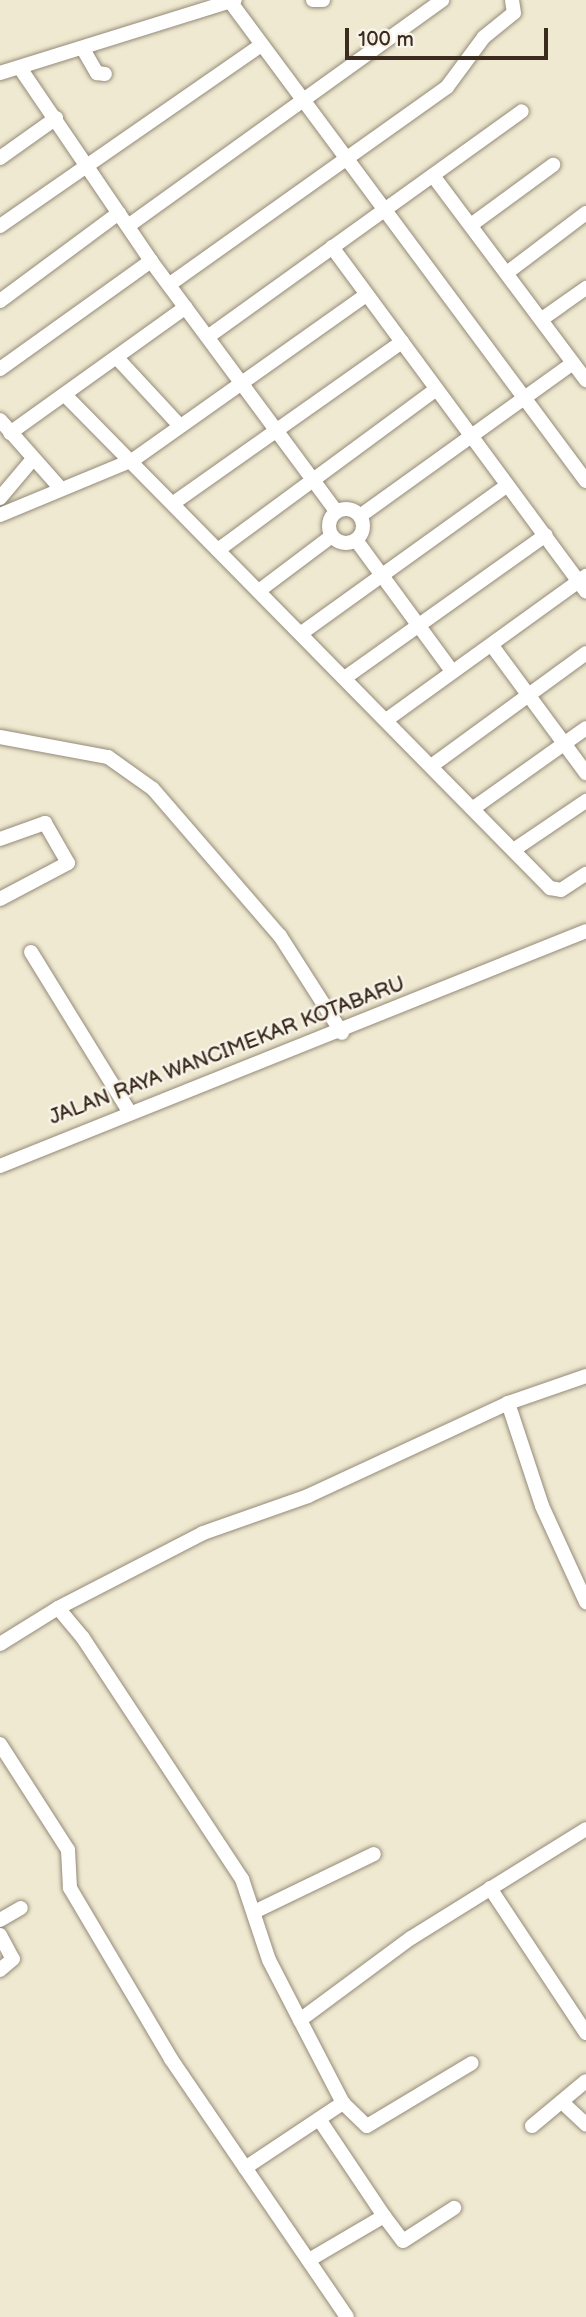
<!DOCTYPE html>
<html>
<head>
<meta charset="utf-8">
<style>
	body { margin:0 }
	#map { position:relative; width:586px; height:2317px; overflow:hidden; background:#efe9d1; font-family:"Balsamiq Sans",sans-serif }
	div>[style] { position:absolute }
	.roads { filter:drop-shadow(0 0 2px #958a78) drop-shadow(0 0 2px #958a78) }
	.minor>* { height:14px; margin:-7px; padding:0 7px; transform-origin:7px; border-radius:7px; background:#fff }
	.minor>.ring { margin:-7px; padding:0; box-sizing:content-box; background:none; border:14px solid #fff; border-radius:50% }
	span { translate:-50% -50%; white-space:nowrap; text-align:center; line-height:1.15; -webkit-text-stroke:5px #f7f3e8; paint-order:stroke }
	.street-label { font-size:21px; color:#3b2a1e }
	.scale { position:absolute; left:345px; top:28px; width:203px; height:32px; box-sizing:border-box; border:4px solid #3b2a1e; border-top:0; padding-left:9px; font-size:21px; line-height:24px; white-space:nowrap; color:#3b2a1e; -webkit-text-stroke:5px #f7f3e8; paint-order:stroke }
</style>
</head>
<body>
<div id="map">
	<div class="roads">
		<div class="minor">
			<div style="left:229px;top:0;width:599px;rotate:53.42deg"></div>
			<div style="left:313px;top:0;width:10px"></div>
			<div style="left:83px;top:49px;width:28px;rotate:60deg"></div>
			<div style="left:97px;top:73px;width:8px;rotate:7deg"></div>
			<div style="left:20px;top:68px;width:233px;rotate:55.8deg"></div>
			<div style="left:151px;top:261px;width:312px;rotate:53.5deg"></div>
			<div style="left:0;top:73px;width:246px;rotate:-17.3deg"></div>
			<div style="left:0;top:158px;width:69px;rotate:-35.5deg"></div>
			<div style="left:434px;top:177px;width:254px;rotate:53.2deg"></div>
			<div style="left:471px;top:225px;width:102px;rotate:-36.2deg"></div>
			<div style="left:0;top:226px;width:316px;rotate:-34.7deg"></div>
			<div style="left:128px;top:226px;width:387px;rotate:-35.7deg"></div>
			<div style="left:332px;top:247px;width:428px;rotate:53.6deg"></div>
			<div style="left:508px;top:272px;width:98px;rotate:-37.1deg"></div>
			<div style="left:170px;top:284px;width:340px;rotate:-35.4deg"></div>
			<div style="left:447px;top:87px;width:62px;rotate:-53.5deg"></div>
			<div style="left:484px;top:37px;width:38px;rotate:-39deg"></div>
			<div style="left:514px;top:13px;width:13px;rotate:-99deg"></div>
			<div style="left:0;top:301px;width:148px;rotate:-36.5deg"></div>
			<div style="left:542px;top:319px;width:54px;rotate:-35.2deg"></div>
			<div style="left:209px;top:336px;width:385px;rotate:-35.7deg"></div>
			<div style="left:118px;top:359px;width:91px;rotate:47.2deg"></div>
			<div style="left:0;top:369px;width:186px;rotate:-35.6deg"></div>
			<div style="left:67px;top:397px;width:689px;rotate:45.47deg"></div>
			<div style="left:550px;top:888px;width:11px;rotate:10deg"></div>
			<div style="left:561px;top:890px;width:30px;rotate:-33deg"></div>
			<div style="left:0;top:420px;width:92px;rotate:48.5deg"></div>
			<div style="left:10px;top:433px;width:216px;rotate:-35.6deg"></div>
			<div style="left:0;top:498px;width:51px;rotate:-49.8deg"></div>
			<div style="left:175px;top:502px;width:278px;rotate:-35.2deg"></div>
			<div class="ring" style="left:329px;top:509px;width:20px;height:20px"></div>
			<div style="left:0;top:515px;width:144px;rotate:-22.5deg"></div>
			<div style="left:133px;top:460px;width:286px;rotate:-35.3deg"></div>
			<div style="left:360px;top:516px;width:262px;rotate:-35.7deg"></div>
			<div style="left:356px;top:540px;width:162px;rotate:53.8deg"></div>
			<div style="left:218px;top:550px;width:270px;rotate:-36.4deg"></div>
			<div style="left:260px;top:590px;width:90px;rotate:-36.9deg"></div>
			<div style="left:303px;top:632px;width:250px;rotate:-35.7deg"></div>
			<div style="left:493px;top:647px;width:157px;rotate:53.6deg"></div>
			<div style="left:346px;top:677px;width:245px;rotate:-35.4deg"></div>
			<div style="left:389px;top:718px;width:243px;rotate:-35.8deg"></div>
			<div style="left:0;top:737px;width:110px;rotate:10.5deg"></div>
			<div style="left:108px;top:757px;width:55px;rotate:35.4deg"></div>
			<div style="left:153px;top:789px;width:194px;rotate:49.2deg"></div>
			<div style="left:280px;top:936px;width:115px;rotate:57.4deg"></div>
			<div style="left:434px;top:764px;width:188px;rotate:-36.1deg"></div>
			<div style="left:475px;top:807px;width:136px;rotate:-35.4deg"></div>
			<div style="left:0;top:839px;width:48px;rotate:-19.6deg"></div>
			<div style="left:45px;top:823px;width:46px;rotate:60.1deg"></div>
			<div style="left:68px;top:863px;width:77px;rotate:152.1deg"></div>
			<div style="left:515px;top:849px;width:86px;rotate:-34.1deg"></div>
			<div style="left:31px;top:952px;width:187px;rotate:58.4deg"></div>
			<div style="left:0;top:1166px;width:631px;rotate:-21.85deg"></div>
			<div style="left:508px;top:1403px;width:108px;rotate:71.7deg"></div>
			<div style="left:542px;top:1506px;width:106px;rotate:65.4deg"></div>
			<div style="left:58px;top:1608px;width:163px;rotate:-27.3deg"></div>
			<div style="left:203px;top:1533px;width:111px;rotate:-19.4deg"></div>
			<div style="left:308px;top:1496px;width:221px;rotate:-24.9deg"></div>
			<div style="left:508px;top:1403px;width:83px;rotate:-19.1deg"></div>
			<div style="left:0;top:1644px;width:68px;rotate:-31.8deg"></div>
			<div style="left:58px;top:1608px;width:39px;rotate:50deg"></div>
			<div style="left:83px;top:1638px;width:289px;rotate:56.6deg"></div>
			<div style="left:242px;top:1879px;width:85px;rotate:71.6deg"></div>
			<div style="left:269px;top:1960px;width:68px;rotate:62.7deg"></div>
			<div style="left:300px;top:2020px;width:138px;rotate:-36.5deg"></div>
			<div style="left:411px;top:1938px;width:206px;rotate:-31.9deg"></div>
			<div style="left:0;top:1744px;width:126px;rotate:57.3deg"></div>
			<div style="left:68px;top:1850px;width:38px;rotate:87deg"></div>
			<div style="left:70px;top:1888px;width:199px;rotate:59.4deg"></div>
			<div style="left:171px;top:2059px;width:312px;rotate:55.7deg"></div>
			<div style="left:490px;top:1888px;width:174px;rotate:56.5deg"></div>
			<div style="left:254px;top:1912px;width:133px;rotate:-25.8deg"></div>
			<div style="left:0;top:1920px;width:24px;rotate:-30deg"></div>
			<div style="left:0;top:1935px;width:27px;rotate:62deg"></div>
			<div style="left:13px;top:1959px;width:17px;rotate:140deg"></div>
			<div style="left:562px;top:2102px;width:33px;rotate:43deg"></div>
			<div style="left:343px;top:2103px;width:33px;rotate:44deg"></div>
			<div style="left:367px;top:2126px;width:122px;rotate:-31deg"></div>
			<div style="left:319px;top:2119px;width:117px;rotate:56.2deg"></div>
			<div style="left:532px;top:2126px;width:70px;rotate:-39.8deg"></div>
			<div style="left:245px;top:2168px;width:118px;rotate:-33.6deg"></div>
			<div style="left:343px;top:2103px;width:93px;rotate:-117.4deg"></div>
			<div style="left:309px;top:2260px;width:87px;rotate:-30.4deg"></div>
			<div style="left:384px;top:2216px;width:31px;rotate:53deg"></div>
			<div style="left:403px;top:2241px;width:61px;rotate:-32.9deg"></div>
		</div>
	</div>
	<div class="street-label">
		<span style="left:227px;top:1051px;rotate:-21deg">JALAN RAYA WANCIMEKAR KOTABARU</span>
	</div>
	<div class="scale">100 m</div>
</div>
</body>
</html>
